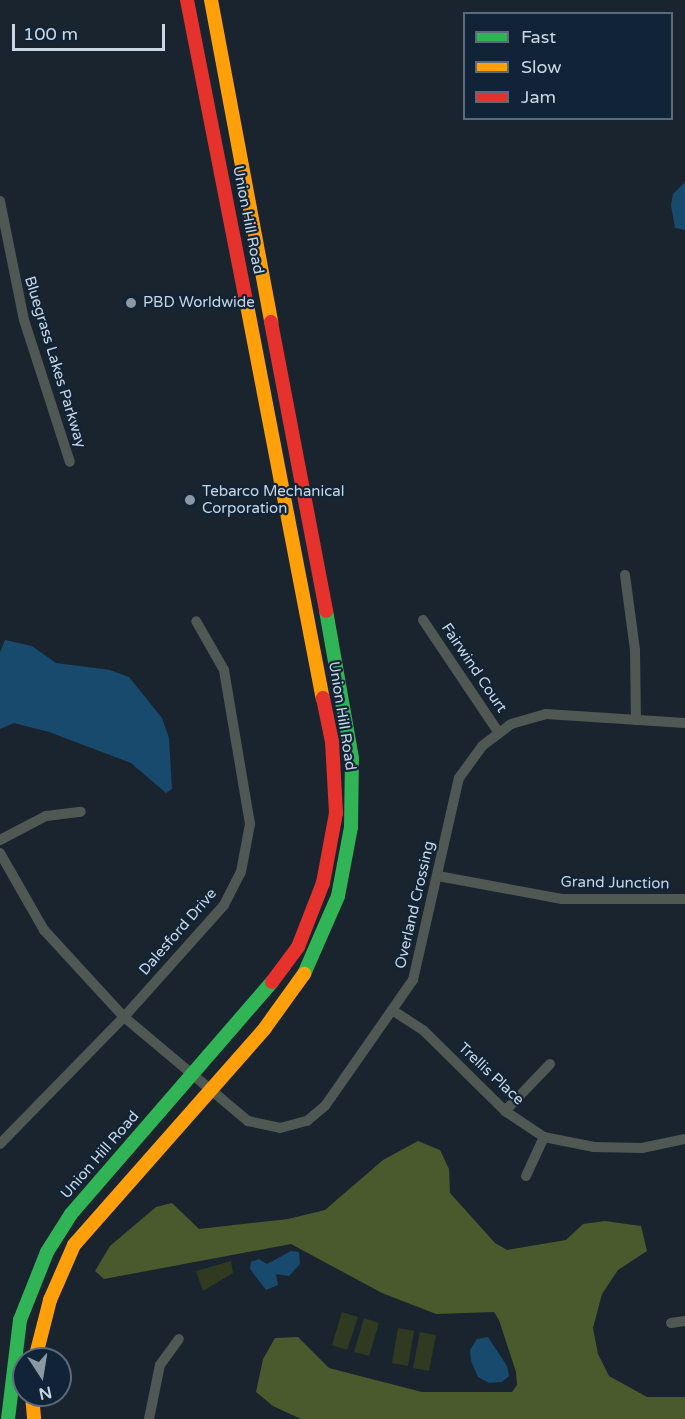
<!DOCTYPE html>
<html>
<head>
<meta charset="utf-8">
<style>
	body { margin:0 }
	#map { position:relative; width:685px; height:1419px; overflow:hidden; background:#19242f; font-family:"Varela Round",sans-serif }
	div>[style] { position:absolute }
	.green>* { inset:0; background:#2f3a21 }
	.forest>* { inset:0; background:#495a2c }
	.water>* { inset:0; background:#184a6d }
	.street>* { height:10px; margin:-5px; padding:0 5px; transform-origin:5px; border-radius:5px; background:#505854 }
	.fast>* { height:14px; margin:-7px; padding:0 7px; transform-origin:7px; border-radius:7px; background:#30b455 }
	.slow>* { height:14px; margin:-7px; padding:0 7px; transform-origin:7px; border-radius:7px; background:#ff9f0a }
	.jam>* { height:14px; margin:-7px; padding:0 7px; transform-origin:7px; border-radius:7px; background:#e5322d }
	.dots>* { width:16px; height:16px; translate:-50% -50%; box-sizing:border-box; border:3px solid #112437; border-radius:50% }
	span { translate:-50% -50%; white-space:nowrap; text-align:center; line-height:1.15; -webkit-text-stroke:4.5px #112437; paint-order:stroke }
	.street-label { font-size:15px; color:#cad6e3 }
	.poi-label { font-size:15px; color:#cad6e3 }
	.left { translate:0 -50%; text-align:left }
	.legend { position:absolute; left:463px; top:12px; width:210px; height:108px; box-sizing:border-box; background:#112437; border:2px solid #5b6b7c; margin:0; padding:8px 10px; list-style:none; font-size:18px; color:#cad6e3 }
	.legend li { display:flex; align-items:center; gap:12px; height:30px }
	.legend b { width:30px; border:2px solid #5b6b7c }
	.north { position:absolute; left:12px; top:1347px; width:60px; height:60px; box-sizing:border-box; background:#112437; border:2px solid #5b6b7c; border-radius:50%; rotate:168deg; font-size:16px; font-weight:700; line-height:24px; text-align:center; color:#cad6e3 }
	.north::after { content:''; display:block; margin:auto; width:21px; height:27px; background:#8c98a4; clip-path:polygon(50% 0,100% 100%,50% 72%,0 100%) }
	.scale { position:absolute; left:12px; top:24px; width:153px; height:27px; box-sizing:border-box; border:3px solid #cad6e3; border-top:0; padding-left:8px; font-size:18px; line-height:21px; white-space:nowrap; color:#cad6e3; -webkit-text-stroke:4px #112437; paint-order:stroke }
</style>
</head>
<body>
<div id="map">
	<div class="green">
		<div style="clip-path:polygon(231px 1261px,233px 1273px,203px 1291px,196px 1271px)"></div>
		<div style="clip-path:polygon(342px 1312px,358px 1317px,347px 1350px,332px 1345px)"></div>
		<div style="clip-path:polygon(364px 1318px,379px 1323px,369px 1356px,354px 1352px)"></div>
		<div style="clip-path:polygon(398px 1328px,414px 1331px,408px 1366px,392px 1363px)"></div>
		<div style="clip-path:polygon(420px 1332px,436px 1335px,429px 1371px,413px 1368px)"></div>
	</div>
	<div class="forest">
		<div style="clip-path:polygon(418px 1141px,440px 1150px,449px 1169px,450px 1193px,495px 1243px,507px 1250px,566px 1240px,583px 1224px,605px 1221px,641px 1226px,647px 1251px,618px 1270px,602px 1294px,593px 1328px,598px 1354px,609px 1376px,647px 1397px,685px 1397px,685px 1419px,301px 1419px,273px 1406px,256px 1392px,263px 1359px,275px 1338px,298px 1337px,329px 1368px,422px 1392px,512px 1392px,517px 1385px,516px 1372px,499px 1320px,494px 1312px,436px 1314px,382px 1293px,291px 1244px,104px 1279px,95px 1271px,110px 1246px,156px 1207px,172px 1203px,199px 1229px,288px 1219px,325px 1210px,383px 1160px)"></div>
	</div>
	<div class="water">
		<div style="clip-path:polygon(685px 182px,685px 230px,675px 228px,671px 205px,673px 194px)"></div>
		<div style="clip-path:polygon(5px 640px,32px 646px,56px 663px,110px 670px,129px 677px,162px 718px,169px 738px,172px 789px,166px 793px,131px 763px,49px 732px,14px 723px,0 729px,0 652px)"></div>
		<div style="clip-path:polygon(291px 1251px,299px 1252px,300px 1264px,289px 1276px,276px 1274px,278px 1285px,266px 1290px,250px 1269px,251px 1262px,259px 1259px,267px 1264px)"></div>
		<div style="clip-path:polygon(488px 1337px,507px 1366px,509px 1376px,502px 1382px,489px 1383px,478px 1377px,471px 1361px,470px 1350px,477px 1339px)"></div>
	</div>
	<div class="street">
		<div style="left:0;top:201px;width:121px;rotate:78.6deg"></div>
		<div style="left:24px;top:320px;width:149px;rotate:72.1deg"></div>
		<div style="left:625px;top:575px;width:76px;rotate:82.4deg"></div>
		<div style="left:635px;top:650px;width:70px;rotate:89.2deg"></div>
		<div style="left:423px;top:620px;width:136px;rotate:56.1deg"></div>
		<div style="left:0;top:840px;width:52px;rotate:-27.6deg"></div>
		<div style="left:46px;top:816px;width:35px;rotate:-7deg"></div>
		<div style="left:0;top:853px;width:89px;rotate:60.3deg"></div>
		<div style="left:44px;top:930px;width:118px;rotate:47.4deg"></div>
		<div style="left:124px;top:1017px;width:162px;rotate:40deg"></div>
		<div style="left:248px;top:1121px;width:33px;rotate:12deg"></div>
		<div style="left:280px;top:1128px;width:28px;rotate:-15deg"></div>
		<div style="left:307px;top:1121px;width:23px;rotate:-40deg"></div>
		<div style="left:325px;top:1106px;width:154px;rotate:-55.1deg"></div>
		<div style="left:413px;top:980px;width:207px;rotate:-77.2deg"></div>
		<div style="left:459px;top:778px;width:39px;rotate:-54deg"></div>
		<div style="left:482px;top:746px;width:36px;rotate:-37deg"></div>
		<div style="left:511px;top:724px;width:36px;rotate:-16deg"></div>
		<div style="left:546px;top:714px;width:139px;rotate:3.7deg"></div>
		<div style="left:438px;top:876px;width:126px;rotate:10.5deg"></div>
		<div style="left:562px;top:899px;width:123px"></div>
		<div style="left:392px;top:1010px;width:37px;rotate:33deg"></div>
		<div style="left:423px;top:1030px;width:115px;rotate:44.6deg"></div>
		<div style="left:505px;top:1111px;width:47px;rotate:33.7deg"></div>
		<div style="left:544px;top:1137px;width:51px;rotate:11.3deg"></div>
		<div style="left:594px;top:1147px;width:48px;rotate:1.2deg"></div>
		<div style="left:642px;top:1148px;width:44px;rotate:-11.8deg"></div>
		<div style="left:505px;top:1111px;width:65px;rotate:-46.2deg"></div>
		<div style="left:0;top:1144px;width:177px;rotate:-45.7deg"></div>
		<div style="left:124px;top:1017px;width:150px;rotate:-48.2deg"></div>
		<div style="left:224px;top:905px;width:37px;rotate:-63deg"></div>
		<div style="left:241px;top:872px;width:49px;rotate:-79.4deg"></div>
		<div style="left:250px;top:824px;width:156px;rotate:-99.6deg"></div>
		<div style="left:224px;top:670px;width:56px;rotate:-119.7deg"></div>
		<div style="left:526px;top:1176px;width:43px;rotate:-65.2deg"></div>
		<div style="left:671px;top:1323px;width:14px;rotate:-8deg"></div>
		<div style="left:149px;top:1419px;width:55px;rotate:-78.5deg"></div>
		<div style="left:160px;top:1365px;width:32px;rotate:-54deg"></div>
	</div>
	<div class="fast">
		<div style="left:304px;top:974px;width:85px;rotate:-66.4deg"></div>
		<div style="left:338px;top:896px;width:70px;rotate:-79.3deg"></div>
		<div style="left:351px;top:827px;width:69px;rotate:-89.2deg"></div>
		<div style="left:352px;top:758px;width:149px;rotate:-100deg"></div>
		<div style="left:8px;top:1419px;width:100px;rotate:-83.1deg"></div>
		<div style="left:20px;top:1320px;width:73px;rotate:-68.3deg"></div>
		<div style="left:47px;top:1252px;width:45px;rotate:-57.7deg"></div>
		<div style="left:71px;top:1214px;width:307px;rotate:-49.1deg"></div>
	</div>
	<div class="slow">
		<div style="left:211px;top:0;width:328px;rotate:79.4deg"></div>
		<div style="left:246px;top:300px;width:405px;rotate:79.1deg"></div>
		<div style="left:35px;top:1359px;width:61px;rotate:-75.7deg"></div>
		<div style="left:50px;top:1300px;width:60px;rotate:-66.4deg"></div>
		<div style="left:74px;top:1245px;width:289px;rotate:-48.6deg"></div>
		<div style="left:265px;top:1028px;width:67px;rotate:-54.2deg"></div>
		<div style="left:32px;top:1395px;width:24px;rotate:85deg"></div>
	</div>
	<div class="jam">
		<div style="left:187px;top:0;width:306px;rotate:78.9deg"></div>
		<div style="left:271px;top:322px;width:294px;rotate:79.2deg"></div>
		<div style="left:272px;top:982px;width:44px;rotate:-53.4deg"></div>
		<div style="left:298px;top:947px;width:69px;rotate:-68.7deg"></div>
		<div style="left:323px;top:883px;width:71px;rotate:-79.5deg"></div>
		<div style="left:336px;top:813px;width:71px;rotate:-93.2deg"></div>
		<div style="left:332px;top:742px;width:45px;rotate:-101.6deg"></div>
	</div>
	<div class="dots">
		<div style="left:131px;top:303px;background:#8c98a4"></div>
		<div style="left:190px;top:500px;background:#8c98a4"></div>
	</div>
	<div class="street-label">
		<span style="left:248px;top:220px;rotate:79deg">Union Hill Road</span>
		<span style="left:55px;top:362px;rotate:73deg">Bluegrass Lakes Parkway</span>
		<span style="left:474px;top:668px;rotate:56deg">Fairwind Court</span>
		<span style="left:342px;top:716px;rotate:81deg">Union Hill Road</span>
		<span style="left:615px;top:883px;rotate:1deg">Grand Junction</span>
		<span style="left:415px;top:905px;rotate:-77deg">Overland Crossing</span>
		<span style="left:178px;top:932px;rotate:-49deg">Dalesford Drive</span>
		<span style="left:491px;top:1074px;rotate:43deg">Trellis Place</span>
		<span style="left:100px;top:1155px;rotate:-49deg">Union Hill Road</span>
	</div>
	<div class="poi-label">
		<span class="left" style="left:143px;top:303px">PBD Worldwide</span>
		<span class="left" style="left:202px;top:500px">Tebarco Mechanical<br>Corporation</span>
	</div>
	<ul class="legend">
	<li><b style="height:8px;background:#30b455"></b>Fast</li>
	<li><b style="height:8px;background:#ff9f0a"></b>Slow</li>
	<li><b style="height:8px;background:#e5322d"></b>Jam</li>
	</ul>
	<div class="north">N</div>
	<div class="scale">100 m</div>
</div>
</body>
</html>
